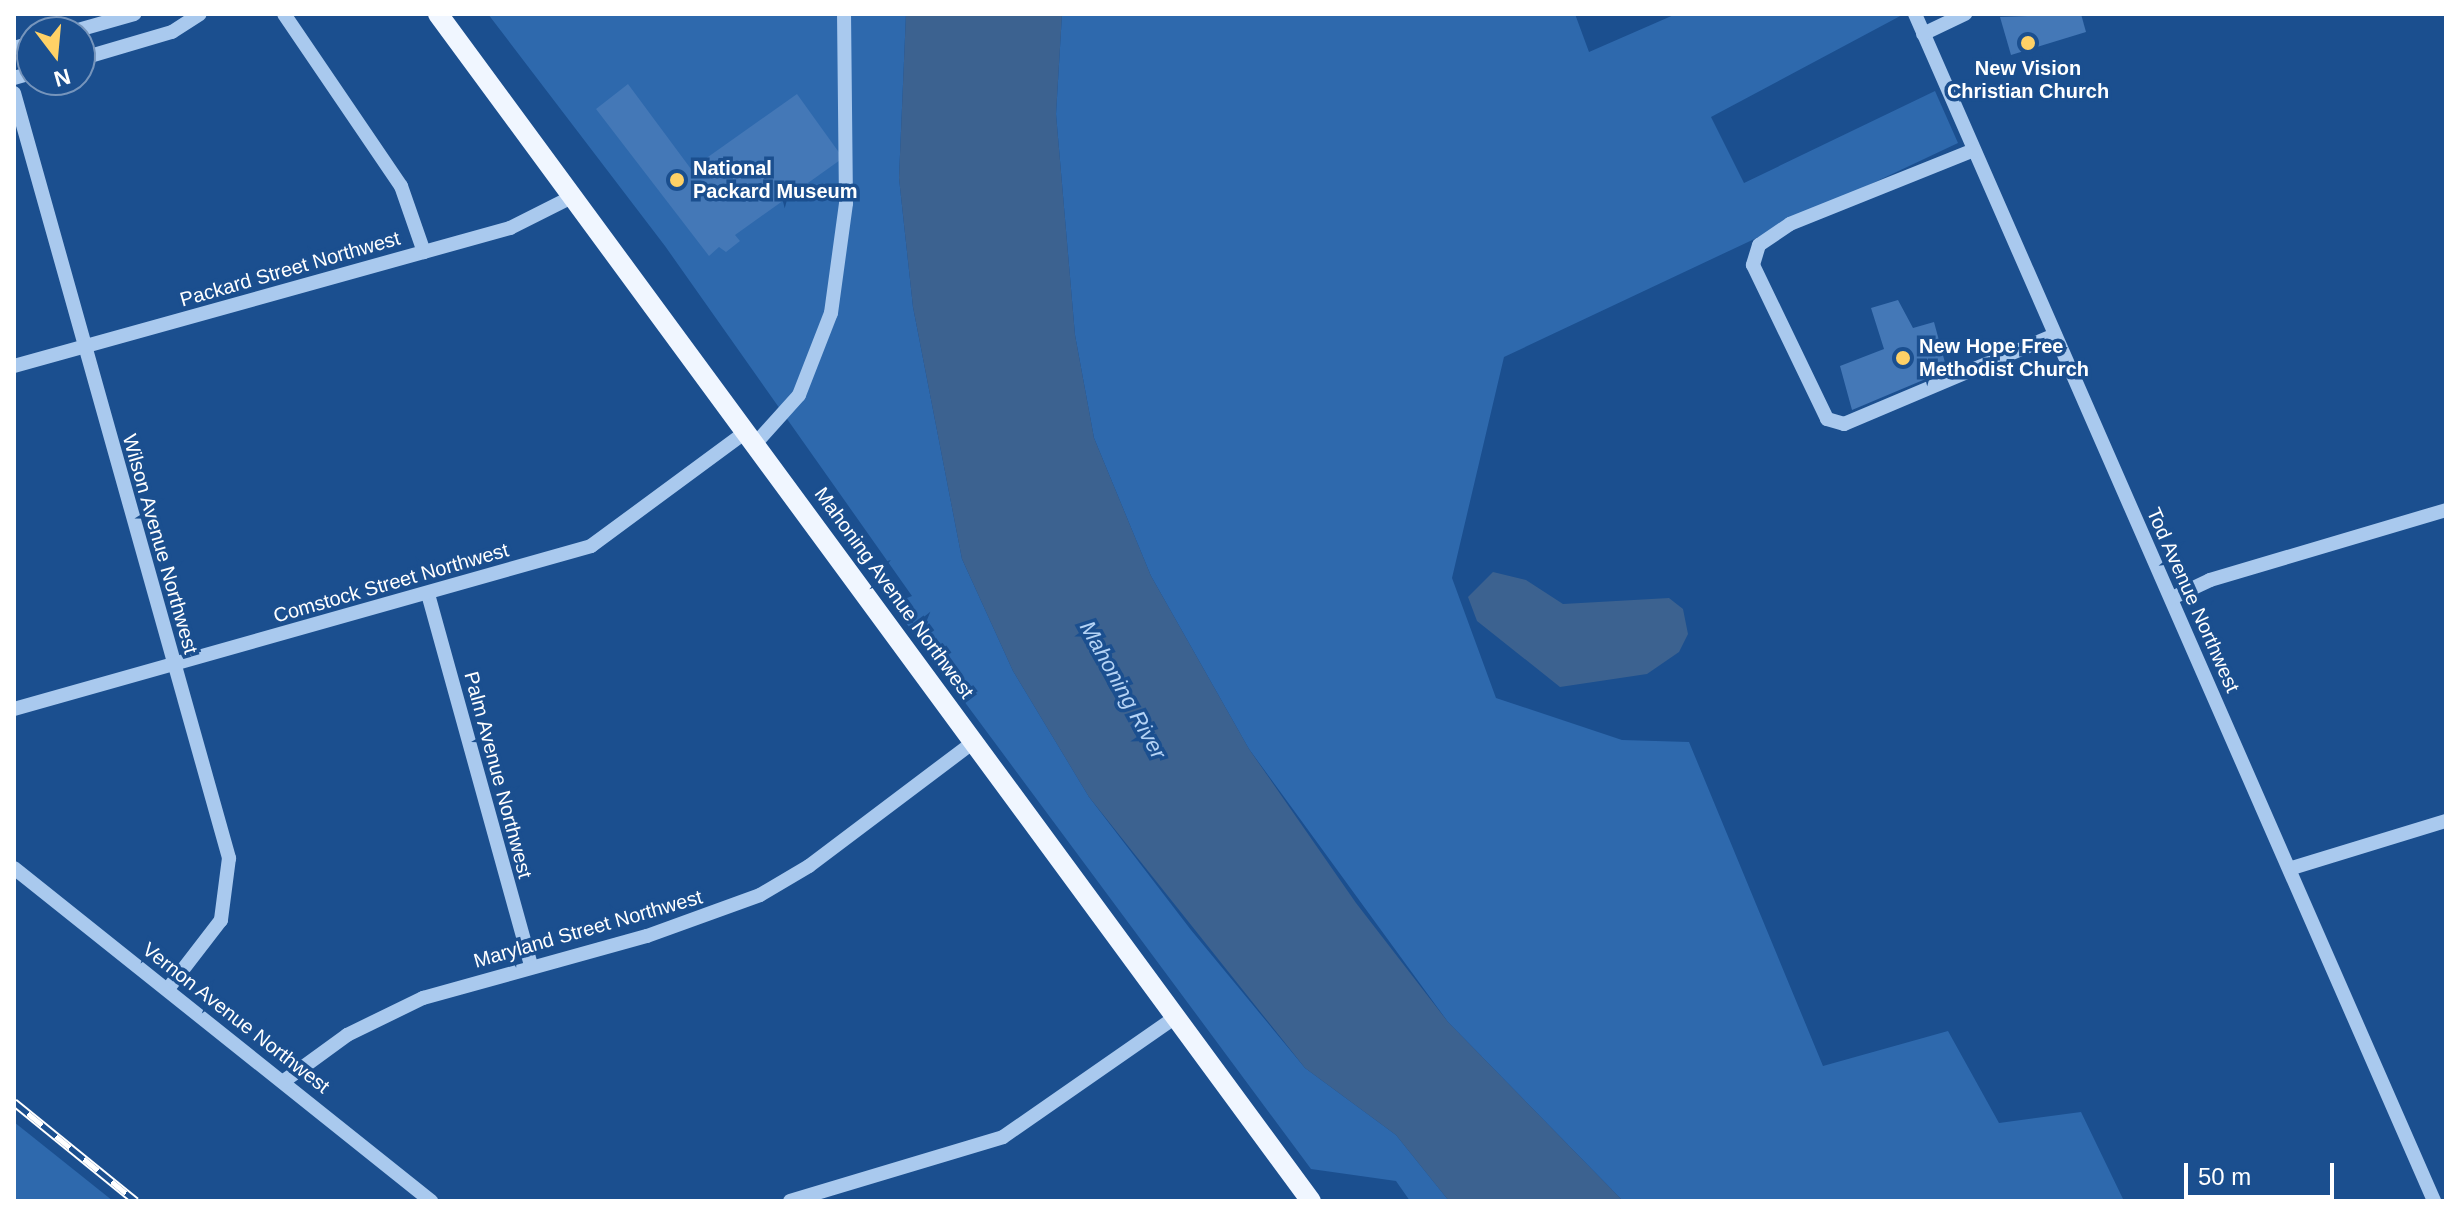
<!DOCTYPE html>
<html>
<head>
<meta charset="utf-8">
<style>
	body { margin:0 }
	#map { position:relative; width:2460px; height:1215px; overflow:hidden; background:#1b4f8f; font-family:Helvetica,sans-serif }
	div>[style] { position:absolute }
	.green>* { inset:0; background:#2e69ad }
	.water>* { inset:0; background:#3c6290 }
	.building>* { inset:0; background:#4478b7 }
	.minor>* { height:14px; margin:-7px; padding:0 7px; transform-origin:7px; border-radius:7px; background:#a9c9ee }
	.major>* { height:20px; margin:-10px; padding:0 10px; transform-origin:10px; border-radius:10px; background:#f0f6ff }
	.rail>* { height:9px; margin-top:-4.5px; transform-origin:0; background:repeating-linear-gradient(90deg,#1b4f8f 0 18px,#fff 0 36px); box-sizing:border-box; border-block:2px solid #fff }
	.dots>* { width:22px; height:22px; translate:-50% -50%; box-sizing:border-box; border:4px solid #1b4f8f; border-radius:50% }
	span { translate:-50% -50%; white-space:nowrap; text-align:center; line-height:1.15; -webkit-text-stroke:7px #1b4f8f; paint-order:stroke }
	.poi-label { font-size:20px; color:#fff; font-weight:700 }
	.left { translate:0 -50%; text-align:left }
	.street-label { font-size:20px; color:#fff }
	.water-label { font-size:22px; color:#b5d3f5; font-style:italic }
	.frame { position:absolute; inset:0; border:16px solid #fff; pointer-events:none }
	.north { position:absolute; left:16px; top:16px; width:80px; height:80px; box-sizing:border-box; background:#1b4f8f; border:2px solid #7695bc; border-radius:50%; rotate:164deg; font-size:22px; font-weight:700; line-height:32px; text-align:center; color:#fff }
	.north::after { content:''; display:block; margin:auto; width:28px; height:36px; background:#ffd166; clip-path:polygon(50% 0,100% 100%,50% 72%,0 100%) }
	.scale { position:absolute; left:2184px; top:1163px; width:150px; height:36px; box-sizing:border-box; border:4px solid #fff; border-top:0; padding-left:10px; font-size:24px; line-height:28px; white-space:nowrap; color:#fff; -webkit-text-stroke:6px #1b4f8f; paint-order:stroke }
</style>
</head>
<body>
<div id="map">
	<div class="green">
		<div style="clip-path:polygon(488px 14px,906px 14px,899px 178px,913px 307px,962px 559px,1013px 671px,1089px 797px,1191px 930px,1305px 1068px,1396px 1135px,1449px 1201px,1410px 1201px,1396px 1181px,1311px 1169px,892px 604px,912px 596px,665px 246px)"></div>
		<div style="clip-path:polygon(1062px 14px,1575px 14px,1589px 52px,1676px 14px,1904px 14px,1711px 117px,1744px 183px,1935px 91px,1958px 143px,1504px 357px,1452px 578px,1496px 698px,1622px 740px,1689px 742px,1823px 1066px,1948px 1031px,1999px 1123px,2081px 1112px,2124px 1201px,1623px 1201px,1448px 1022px,1249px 749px,1151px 576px,1094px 438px,1075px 335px,1056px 114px)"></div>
		<div style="clip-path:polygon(14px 1122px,113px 1201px,14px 1201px)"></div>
	</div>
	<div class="water">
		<div style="clip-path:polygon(906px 14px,1062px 14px,1056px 114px,1075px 335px,1094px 438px,1151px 576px,1249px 749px,1356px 903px,1448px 1022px,1623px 1201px,1449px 1201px,1396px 1135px,1305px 1068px,1089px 797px,1013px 671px,962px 559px,913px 307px,899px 178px)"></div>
		<div style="clip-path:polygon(1493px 572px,1526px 580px,1563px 604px,1669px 598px,1683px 609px,1688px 634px,1679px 652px,1647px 674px,1560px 687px,1477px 621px,1468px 597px)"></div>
	</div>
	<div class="building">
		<div style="clip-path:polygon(2081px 14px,2086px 32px,2011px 55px,2000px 17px)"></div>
		<div style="clip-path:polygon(628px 84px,691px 169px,797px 94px,843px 158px,735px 235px,740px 241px,726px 252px,719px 247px,709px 256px,596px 109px)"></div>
		<div style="clip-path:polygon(1898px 300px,1913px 328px,1934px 322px,1947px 370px,1852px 410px,1840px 366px,1884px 349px,1871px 308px)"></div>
	</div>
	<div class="minor">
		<div style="left:284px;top:14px;width:208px;rotate:55.8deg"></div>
		<div style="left:401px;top:186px;width:70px;rotate:70.8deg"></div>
		<div style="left:1915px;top:14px;width:1296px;rotate:66.38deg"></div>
		<div style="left:71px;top:32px;width:66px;rotate:-15.9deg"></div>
		<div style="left:1923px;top:34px;width:47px;rotate:-25.5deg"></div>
		<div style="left:14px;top:48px;width:19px;rotate:-16deg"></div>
		<div style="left:80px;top:59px;width:96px;rotate:-16.4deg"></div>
		<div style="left:172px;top:32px;width:33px;rotate:-33deg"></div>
		<div style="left:14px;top:78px;width:19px;rotate:-16deg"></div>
		<div style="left:14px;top:93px;width:795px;rotate:74.3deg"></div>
		<div style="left:229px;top:858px;width:63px;rotate:97.4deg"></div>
		<div style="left:221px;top:920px;width:88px;rotate:127.6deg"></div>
		<div style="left:1974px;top:150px;width:198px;rotate:158.1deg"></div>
		<div style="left:1790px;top:224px;width:37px;rotate:146deg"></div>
		<div style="left:1759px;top:245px;width:21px;rotate:107deg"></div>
		<div style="left:1753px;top:265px;width:171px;rotate:64.3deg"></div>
		<div style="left:1827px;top:419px;width:18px;rotate:16deg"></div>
		<div style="left:1844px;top:424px;width:229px;rotate:-22.9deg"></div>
		<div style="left:14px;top:366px;width:515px;rotate:-15.55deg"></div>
		<div style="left:510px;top:228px;width:69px;rotate:-26.6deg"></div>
		<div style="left:756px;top:443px;width:64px;rotate:-48.1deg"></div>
		<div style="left:799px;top:395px;width:88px;rotate:-68.7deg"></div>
		<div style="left:831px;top:313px;width:111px;rotate:-82.2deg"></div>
		<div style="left:846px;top:203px;width:189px;rotate:-90.6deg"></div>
		<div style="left:428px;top:594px;width:386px;rotate:74.5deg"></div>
		<div style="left:2172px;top:598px;width:42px;rotate:-25.3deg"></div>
		<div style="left:2210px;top:580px;width:246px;rotate:-16.5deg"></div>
		<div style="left:14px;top:709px;width:600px;rotate:-15.77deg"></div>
		<div style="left:591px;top:546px;width:194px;rotate:-36.4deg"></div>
		<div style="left:14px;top:868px;width:534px;rotate:38.61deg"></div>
		<div style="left:2292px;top:868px;width:161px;rotate:-17deg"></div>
		<div style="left:284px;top:1081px;width:78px;rotate:-36.1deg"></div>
		<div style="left:347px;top:1035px;width:85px;rotate:-26deg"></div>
		<div style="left:423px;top:998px;width:232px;rotate:-15.5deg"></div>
		<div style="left:647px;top:936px;width:120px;rotate:-19.9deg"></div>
		<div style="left:760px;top:895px;width:57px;rotate:-30.6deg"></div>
		<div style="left:809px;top:866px;width:204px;rotate:-37deg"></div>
		<div style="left:790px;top:1201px;width:222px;rotate:-16.7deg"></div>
		<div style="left:1003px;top:1137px;width:208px;rotate:-34.8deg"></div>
	</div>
	<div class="major">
		<div style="left:438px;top:14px;width:1473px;rotate:53.67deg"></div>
	</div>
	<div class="rail">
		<div style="left:14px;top:1102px;width:157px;rotate:39.1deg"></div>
	</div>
	<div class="dots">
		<div style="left:2028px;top:43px;background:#ffd166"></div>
		<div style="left:677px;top:180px;background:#ffd166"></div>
		<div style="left:1903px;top:358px;background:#ffd166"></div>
	</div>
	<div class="poi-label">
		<span style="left:2028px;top:80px">New Vision<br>Christian Church</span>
		<span class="left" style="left:693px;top:180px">National<br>Packard Museum</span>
		<span class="left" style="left:1919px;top:358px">New Hope Free<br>Methodist Church</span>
	</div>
	<div class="street-label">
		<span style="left:290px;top:269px;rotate:-16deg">Packard Street Northwest</span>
		<span style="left:160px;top:544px;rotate:74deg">Wilson Avenue Northwest</span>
		<span style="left:391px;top:583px;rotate:-16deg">Comstock Street Northwest</span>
		<span style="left:894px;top:593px;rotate:54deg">Mahoning Avenue Northwest</span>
		<span style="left:2193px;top:600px;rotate:66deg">Tod Avenue Northwest</span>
		<span style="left:498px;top:775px;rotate:75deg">Palm Avenue Northwest</span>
		<span style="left:588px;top:929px;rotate:-16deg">Maryland Street Northwest</span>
		<span style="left:236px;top:1018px;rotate:38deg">Vernon Avenue Northwest</span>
	</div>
	<div class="water-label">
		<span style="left:1123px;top:690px;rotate:61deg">Mahoning River</span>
	</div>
	<div class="frame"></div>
	<div class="north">N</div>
	<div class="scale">50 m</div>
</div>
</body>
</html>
